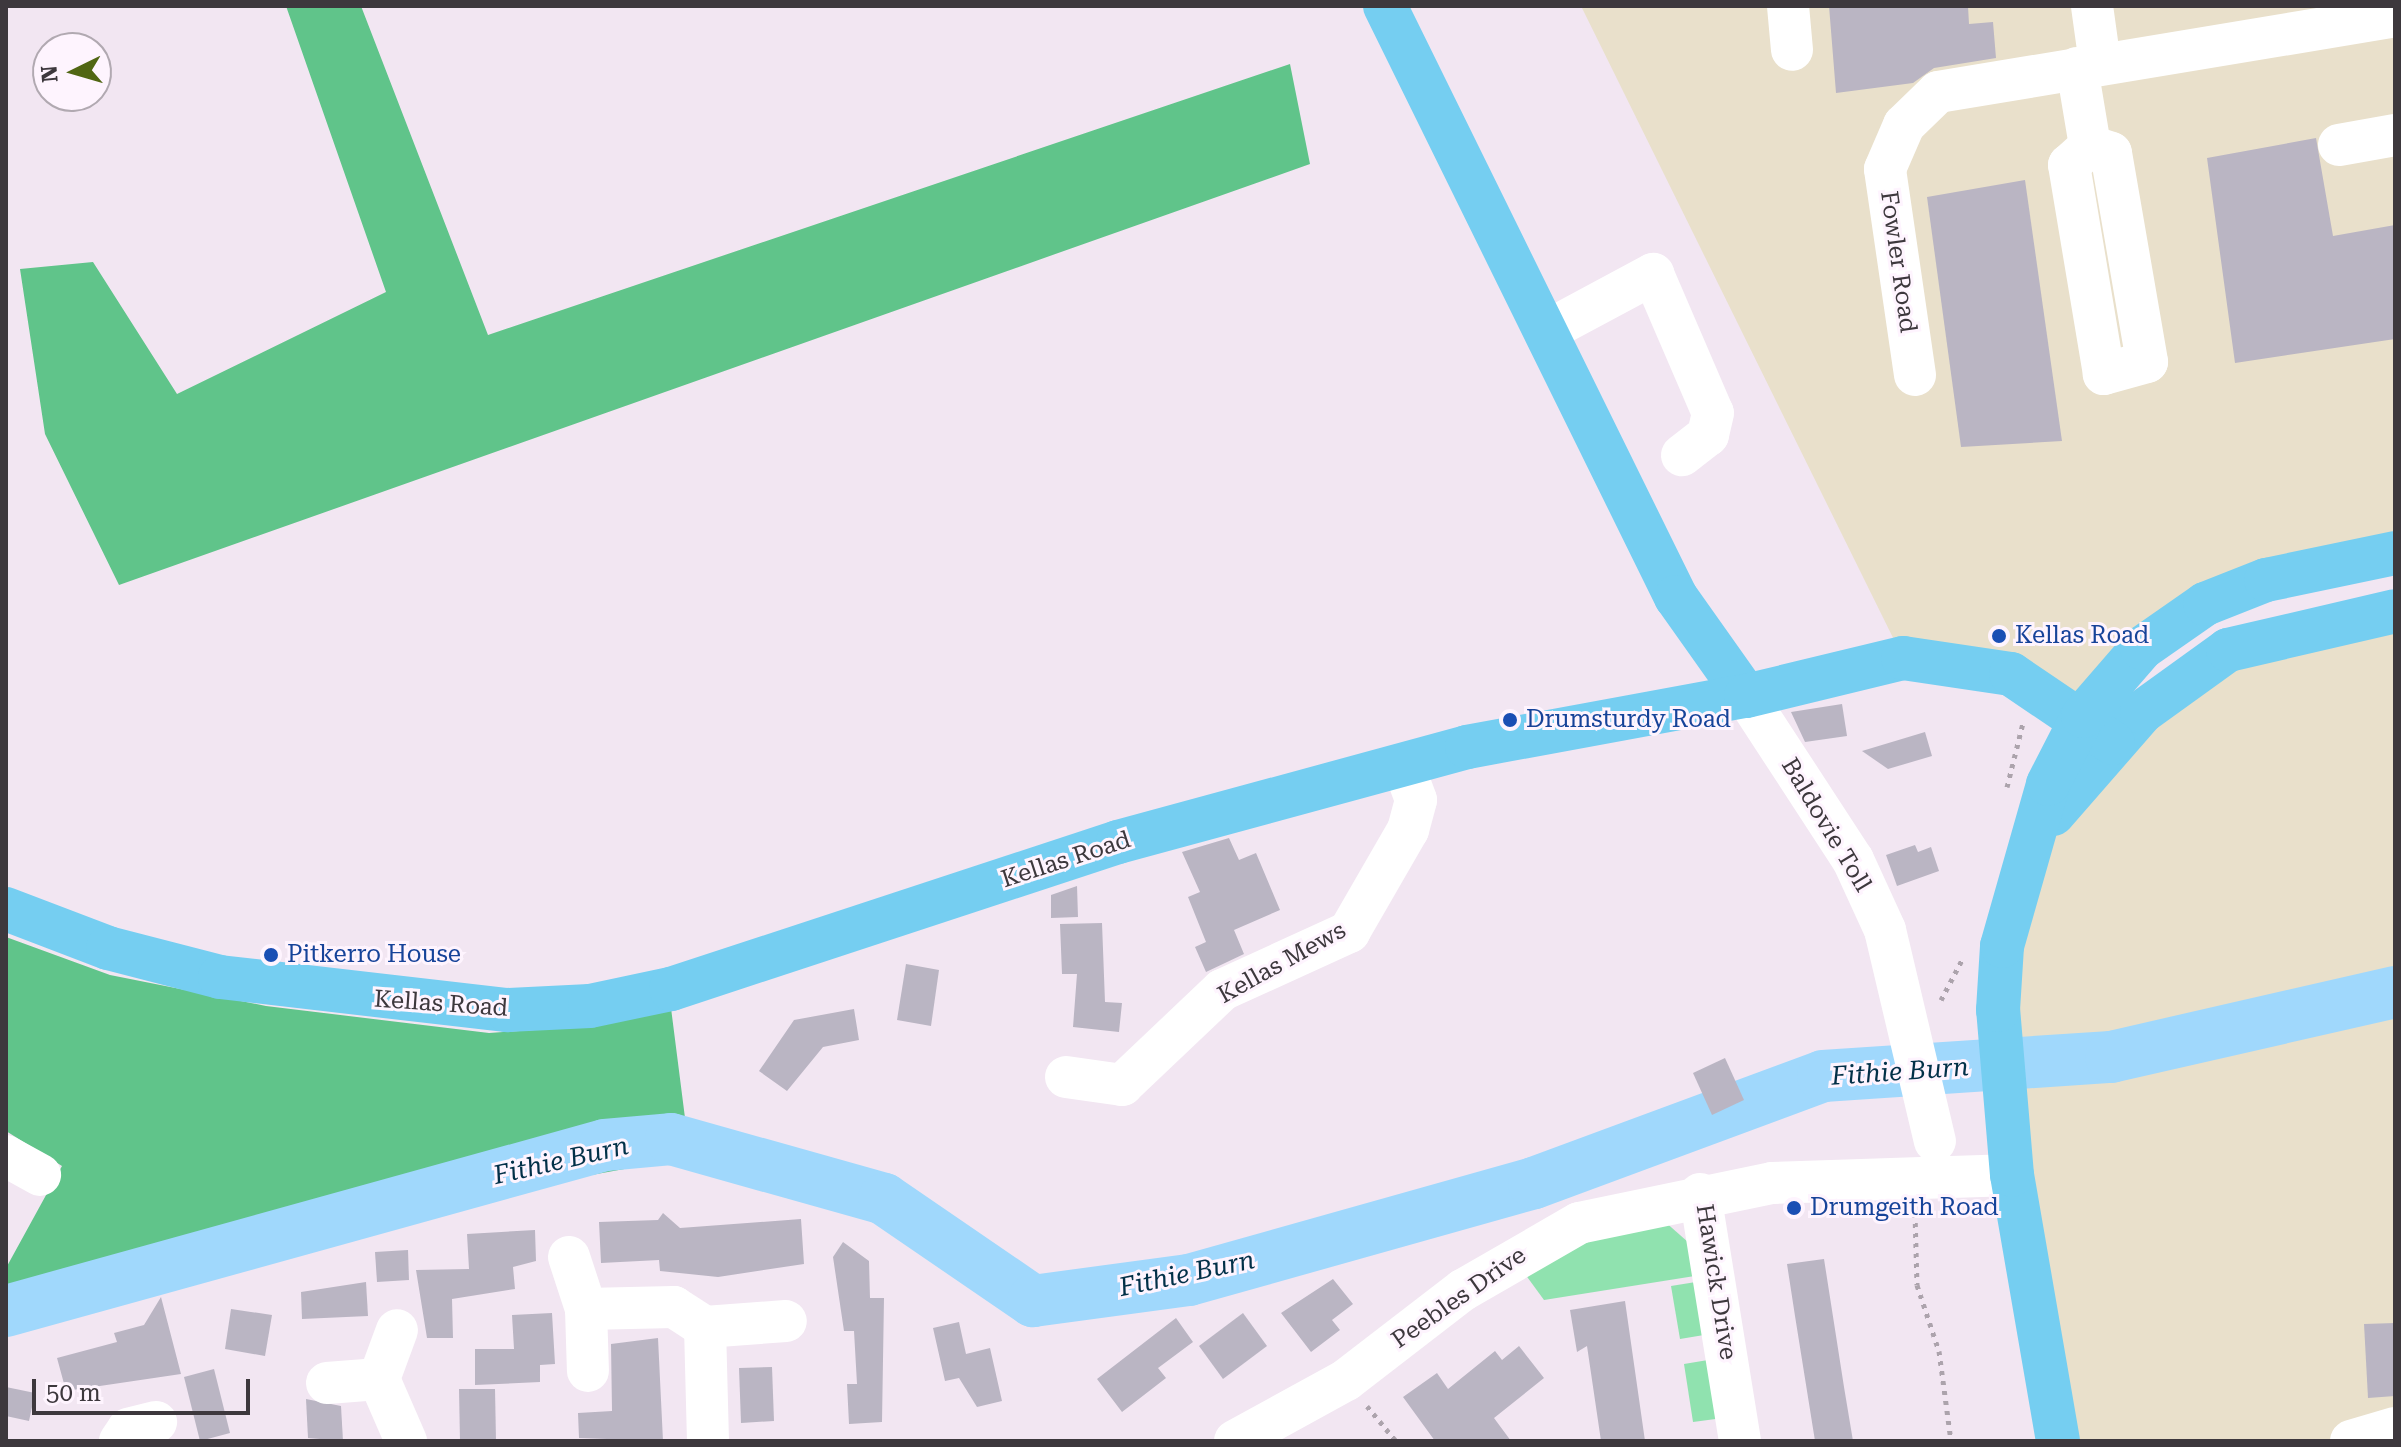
<!DOCTYPE html>
<html>
<head>
<meta charset="utf-8">
<style>
	body { margin:0 }
	#map { position:relative; width:2401px; height:1447px; overflow:hidden; background:#f2e6f2; font-family:"Roboto Serif",serif }
	div>[style] { position:absolute }
	.industrial>* { inset:0; background:#e9e0cb }
	.green>* { inset:0; background:#90e2af }
	.forest>* { inset:0; background:#60c48a }
	.river>* { height:52px; margin:-26px; padding:0 26px; transform-origin:26px; border-radius:26px; background:#a0d8fc }
	.building>* { inset:0; background:#bab5c3 }
	.path>* { height:5px; margin-top:-2.5px; transform-origin:0; background:repeating-linear-gradient(90deg,#aca3ac 0 4px,transparent 0 10px) }
	.minor>* { height:42px; margin:-21px; padding:0 21px; transform-origin:21px; border-radius:21px; background:#fff }
	.major>* { height:44px; margin:-22px; padding:0 22px; transform-origin:22px; border-radius:22px; background:#75cef1 }
	.dots>* { width:22px; height:22px; translate:-50% -50%; box-sizing:border-box; border:4px solid #fef4fe; border-radius:50% }
	span { translate:-50% -50%; white-space:nowrap; text-align:center; line-height:1.15; -webkit-text-stroke:6px #fef4fe; paint-order:stroke }
	.street-label { font-size:24px; color:#3d383d }
	.transit-label { font-size:24px; color:#164399 }
	.left { translate:0 -50%; text-align:left }
	.water-label { font-size:26px; color:#023048; font-style:italic }
	.frame { position:absolute; inset:0; border:8px solid #3d383d; pointer-events:none }
	.north { position:absolute; left:32px; top:32px; width:80px; height:80px; box-sizing:border-box; background:#fef4fe; border:2px solid #b1a9b1; border-radius:50%; rotate:265deg; font-size:22px; font-weight:700; line-height:32px; text-align:center; color:#3d383d }
	.north::after { content:''; display:block; margin:auto; width:28px; height:36px; background:#516613; clip-path:polygon(50% 0,100% 100%,50% 72%,0 100%) }
	.scale { position:absolute; left:32px; top:1379px; width:218px; height:36px; box-sizing:border-box; border:4px solid #3d383d; border-top:0; padding-left:10px; font-size:24px; line-height:28px; white-space:nowrap; color:#3d383d; -webkit-text-stroke:6px #fef4fe; paint-order:stroke }
</style>
</head>
<body>
<div id="map">
	<div class="industrial">
		<div style="clip-path:polygon(1581px 6px,2395px 6px,2395px 553px,2266px 580px,2083px 716px,1903px 658px)"></div>
		<div style="clip-path:polygon(2395px 611px,2395px 1441px,2058px 1441px,1998px 1010px,2056px 808px,2176px 684px)"></div>
	</div>
	<div class="green">
		<div style="clip-path:polygon(1663px 1220px,1697px 1250px,1701px 1275px,1544px 1300px,1525px 1274px,1583px 1238px)"></div>
		<div style="clip-path:polygon(1702px 1281px,1710px 1334px,1680px 1339px,1671px 1286px)"></div>
		<div style="clip-path:polygon(1714px 1359px,1723px 1418px,1693px 1422px,1684px 1364px)"></div>
	</div>
	<div class="forest">
		<div style="clip-path:polygon(286px 6px,361px 6px,488px 335px,1290px 64px,1310px 164px,119px 585px,45px 434px,20px 269px,93px 262px,177px 394px,386px 292px)"></div>
		<div style="clip-path:polygon(6px 937px,110px 975px,266px 1006px,489px 1033px,595px 1026px,671px 1008px,690px 1157px,465px 1198px,6px 1328px,6px 1268px,62px 1166px,6px 1131px)"></div>
	</div>
	<div class="river">
		<div style="left:6px;top:1311px;width:622px;rotate:-15.49deg"></div>
		<div style="left:605px;top:1145px;width:66px;rotate:-5.2deg"></div>
		<div style="left:671px;top:1139px;width:221px;rotate:15.7deg"></div>
		<div style="left:884px;top:1199px;width:181px;rotate:34.4deg"></div>
		<div style="left:1033px;top:1301px;width:157px;rotate:-7.7deg"></div>
		<div style="left:1189px;top:1280px;width:358px;rotate:-15.7deg"></div>
		<div style="left:1534px;top:1183px;width:308px;rotate:-20.3deg"></div>
		<div style="left:1823px;top:1076px;width:289px;rotate:-3.8deg"></div>
		<div style="left:2111px;top:1057px;width:291px;rotate:-12.9deg"></div>
	</div>
	<div class="building">
		<div style="clip-path:polygon(1829px 6px,1968px 6px,1969px 24px,1993px 22px,1996px 58px,1934px 68px,1913px 83px,1836px 93px)"></div>
		<div style="clip-path:polygon(2316px 138px,2333px 236px,2395px 225px,2395px 339px,2235px 363px,2207px 158px)"></div>
		<div style="clip-path:polygon(2025px 180px,2062px 441px,1961px 447px,1927px 197px)"></div>
		<div style="clip-path:polygon(1842px 704px,1847px 736px,1805px 742px,1791px 712px)"></div>
		<div style="clip-path:polygon(1925px 732px,1932px 756px,1888px 769px,1862px 751px)"></div>
		<div style="clip-path:polygon(1229px 838px,1239px 860px,1256px 853px,1280px 910px,1234px 930px,1244px 954px,1206px 972px,1195px 947px,1206px 942px,1188px 897px,1200px 892px,1182px 852px)"></div>
		<div style="clip-path:polygon(1915px 845px,1918px 852px,1931px 847px,1939px 871px,1897px 886px,1886px 855px)"></div>
		<div style="clip-path:polygon(1077px 886px,1078px 917px,1051px 918px,1051px 895px)"></div>
		<div style="clip-path:polygon(1102px 923px,1105px 1002px,1122px 1003px,1119px 1032px,1073px 1027px,1077px 974px,1062px 974px,1060px 924px)"></div>
		<div style="clip-path:polygon(906px 964px,939px 970px,931px 1026px,897px 1020px)"></div>
		<div style="clip-path:polygon(854px 1009px,859px 1040px,823px 1047px,787px 1091px,759px 1071px,794px 1020px)"></div>
		<div style="clip-path:polygon(1725px 1058px,1744px 1100px,1712px 1115px,1693px 1073px)"></div>
		<div style="clip-path:polygon(663px 1213px,680px 1228px,801px 1219px,804px 1264px,718px 1277px,660px 1271px,659px 1260px,601px 1263px,599px 1222px,658px 1220px)"></div>
		<div style="clip-path:polygon(535px 1230px,536px 1261px,513px 1267px,515px 1289px,452px 1299px,453px 1338px,427px 1338px,416px 1270px,469px 1269px,467px 1234px)"></div>
		<div style="clip-path:polygon(843px 1242px,869px 1261px,870px 1298px,884px 1298px,882px 1422px,849px 1424px,847px 1384px,857px 1384px,854px 1331px,844px 1331px,833px 1257px)"></div>
		<div style="clip-path:polygon(408px 1250px,409px 1280px,377px 1282px,375px 1252px)"></div>
		<div style="clip-path:polygon(1824px 1259px,1844px 1387px,1853px 1441px,1815px 1441px,1795px 1316px,1787px 1264px)"></div>
		<div style="clip-path:polygon(1333px 1279px,1353px 1304px,1332px 1320px,1340px 1330px,1311px 1352px,1281px 1313px)"></div>
		<div style="clip-path:polygon(366px 1282px,368px 1316px,302px 1319px,301px 1292px)"></div>
		<div style="clip-path:polygon(161px 1297px,181px 1374px,66px 1391px,57px 1358px,117px 1342px,114px 1333px,144px 1325px)"></div>
		<div style="clip-path:polygon(1625px 1301px,1645px 1441px,1601px 1441px,1587px 1346px,1577px 1352px,1570px 1310px)"></div>
		<div style="clip-path:polygon(231px 1309px,272px 1315px,265px 1356px,225px 1349px)"></div>
		<div style="clip-path:polygon(552px 1313px,555px 1364px,540px 1365px,540px 1382px,475px 1385px,475px 1349px,514px 1349px,512px 1315px)"></div>
		<div style="clip-path:polygon(1243px 1313px,1267px 1346px,1223px 1379px,1199px 1346px)"></div>
		<div style="clip-path:polygon(1176px 1318px,1193px 1342px,1158px 1368px,1166px 1378px,1122px 1412px,1097px 1379px)"></div>
		<div style="clip-path:polygon(959px 1322px,966px 1354px,990px 1348px,1002px 1401px,977px 1407px,959px 1378px,945px 1381px,933px 1328px)"></div>
		<div style="clip-path:polygon(2395px 1323px,2395px 1396px,2368px 1398px,2364px 1324px)"></div>
		<div style="clip-path:polygon(658px 1338px,663px 1441px,579px 1438px,578px 1413px,612px 1411px,611px 1344px)"></div>
		<div style="clip-path:polygon(1519px 1346px,1544px 1378px,1494px 1418px,1511px 1441px,1435px 1441px,1403px 1397px,1437px 1373px,1448px 1389px,1495px 1351px,1502px 1360px)"></div>
		<div style="clip-path:polygon(772px 1367px,774px 1421px,741px 1423px,739px 1368px)"></div>
		<div style="clip-path:polygon(214px 1369px,230px 1433px,200px 1441px,184px 1377px)"></div>
		<div style="clip-path:polygon(6px 1387px,35px 1393px,29px 1421px,6px 1416px)"></div>
		<div style="clip-path:polygon(459px 1389px,495px 1389px,496px 1441px,460px 1441px)"></div>
		<div style="clip-path:polygon(306px 1399px,341px 1406px,343px 1441px,308px 1438px)"></div>
	</div>
	<div class="path">
		<div style="left:2007px;top:787px;width:66px;rotate:-76deg"></div>
		<div style="left:1941px;top:1000px;width:47px;rotate:-62.4deg"></div>
		<div style="left:1915px;top:1213px;width:72px;rotate:88.4deg"></div>
		<div style="left:1917px;top:1285px;width:70px;rotate:71.6deg"></div>
		<div style="left:1939px;top:1351px;width:91px;rotate:82.4deg"></div>
		<div style="left:1367px;top:1406px;width:45px;rotate:50.4deg"></div>
	</div>
	<div class="minor">
		<div style="left:1788px;top:6px;width:44px;rotate:84.8deg"></div>
		<div style="left:2092px;top:6px;width:59px;rotate:82.1deg"></div>
		<div style="left:2077px;top:68px;width:79px;rotate:80.5deg"></div>
		<div style="left:2090px;top:146px;width:22px;rotate:18deg"></div>
		<div style="left:2111px;top:153px;width:212px;rotate:80.2deg"></div>
		<div style="left:2147px;top:362px;width:45px;rotate:164.4deg"></div>
		<div style="left:2104px;top:374px;width:212px;rotate:-99.5deg"></div>
		<div style="left:2069px;top:165px;width:28px;rotate:-42deg"></div>
		<div style="left:2339px;top:145px;width:57px;rotate:-10.1deg"></div>
		<div style="left:1545px;top:332px;width:123px;rotate:-28.2deg"></div>
		<div style="left:1653px;top:274px;width:151px;rotate:66.7deg"></div>
		<div style="left:1713px;top:413px;width:23px;rotate:103deg"></div>
		<div style="left:1708px;top:435px;width:33px;rotate:142deg"></div>
		<div style="left:1915px;top:375px;width:208px;rotate:-98.3deg"></div>
		<div style="left:1885px;top:169px;width:48px;rotate:-66.6deg"></div>
		<div style="left:1904px;top:125px;width:47px;rotate:-44.1deg"></div>
		<div style="left:1938px;top:92px;width:463px;rotate:-9.4deg"></div>
		<div style="left:1746px;top:696px;width:196px;rotate:56.9deg"></div>
		<div style="left:1853px;top:860px;width:77px;rotate:65.4deg"></div>
		<div style="left:1885px;top:930px;width:217px;rotate:76.7deg"></div>
		<div style="left:1066px;top:1077px;width:57px;rotate:8.1deg"></div>
		<div style="left:1122px;top:1085px;width:138px;rotate:-43.5deg"></div>
		<div style="left:1222px;top:990px;width:140px;rotate:-24.5deg"></div>
		<div style="left:1349px;top:932px;width:118px;rotate:-60deg"></div>
		<div style="left:1408px;top:830px;width:31px;rotate:-75deg"></div>
		<div style="left:1416px;top:800px;width:38px;rotate:-110deg"></div>
		<div style="left:6px;top:1156px;width:39px;rotate:29deg"></div>
		<div style="left:1700px;top:1194px;width:250px;rotate:80.8deg"></div>
		<div style="left:569px;top:1257px;width:55px;rotate:71.9deg"></div>
		<div style="left:586px;top:1309px;width:62px;rotate:88.2deg"></div>
		<div style="left:586px;top:1309px;width:88px;rotate:-1.3deg"></div>
		<div style="left:674px;top:1307px;width:37px;rotate:33deg"></div>
		<div style="left:705px;top:1327px;width:81px;rotate:-4.2deg"></div>
		<div style="left:705px;top:1327px;width:114px;rotate:88.5deg"></div>
		<div style="left:379px;top:1379px;width:52px;rotate:-69.8deg"></div>
		<div style="left:327px;top:1383px;width:52px;rotate:-4.4deg"></div>
		<div style="left:379px;top:1379px;width:68px;rotate:66.5deg"></div>
		<div style="left:120px;top:1441px;width:14px;rotate:-56deg"></div>
		<div style="left:128px;top:1429px;width:29px;rotate:-14deg"></div>
		<div style="left:1235px;top:1441px;width:127px;rotate:-28.8deg"></div>
		<div style="left:1346px;top:1380px;width:148px;rotate:-37.6deg"></div>
		<div style="left:1463px;top:1290px;width:134px;rotate:-30deg"></div>
		<div style="left:1579px;top:1223px;width:197px;rotate:-11.7deg"></div>
		<div style="left:1772px;top:1183px;width:240px;rotate:-1.9deg"></div>
		<div style="left:2351px;top:1441px;width:46px;rotate:-16.5deg"></div>
	</div>
	<div class="major">
		<div style="left:1385px;top:6px;width:659px;rotate:63.79deg"></div>
		<div style="left:1676px;top:597px;width:121px;rotate:54.7deg"></div>
		<div style="left:2053px;top:814px;width:135px;rotate:-48.9deg"></div>
		<div style="left:2142px;top:712px;width:106px;rotate:-35.8deg"></div>
		<div style="left:2228px;top:650px;width:171px;rotate:-13.1deg"></div>
		<div style="left:6px;top:909px;width:109px;rotate:20.9deg"></div>
		<div style="left:108px;top:948px;width:116px;rotate:14.5deg"></div>
		<div style="left:220px;top:977px;width:289px;rotate:6.6deg"></div>
		<div style="left:507px;top:1010px;width:83px;rotate:-2.8deg"></div>
		<div style="left:590px;top:1006px;width:83px;rotate:-11.9deg"></div>
		<div style="left:671px;top:989px;width:471px;rotate:-18.2deg"></div>
		<div style="left:1118px;top:842px;width:362px;rotate:-15.2deg"></div>
		<div style="left:1467px;top:747px;width:284px;rotate:-10.4deg"></div>
		<div style="left:1746px;top:696px;width:162px;rotate:-13.6deg"></div>
		<div style="left:1903px;top:658px;width:109px;rotate:8.4deg"></div>
		<div style="left:2011px;top:674px;width:123px;rotate:34.1deg"></div>
		<div style="left:2058px;top:1441px;width:270px;rotate:-99.8deg"></div>
		<div style="left:2012px;top:1175px;width:166px;rotate:-94.8deg"></div>
		<div style="left:1998px;top:1010px;width:64px;rotate:-86.4deg"></div>
		<div style="left:2002px;top:946px;width:168px;rotate:-74.1deg"></div>
		<div style="left:2048px;top:784px;width:76px;rotate:-62.8deg"></div>
		<div style="left:2083px;top:716px;width:90px;rotate:-49.1deg"></div>
		<div style="left:2142px;top:648px;width:77px;rotate:-34.9deg"></div>
		<div style="left:2205px;top:604px;width:66px;rotate:-21.5deg"></div>
		<div style="left:2266px;top:580px;width:132px;rotate:-11.8deg"></div>
	</div>
	<div class="dots">
		<div style="left:1999px;top:636px;background:#1a4fb4"></div>
		<div style="left:1510px;top:720px;background:#1a4fb4"></div>
		<div style="left:271px;top:955px;background:#1a4fb4"></div>
		<div style="left:1794px;top:1208px;background:#1a4fb4"></div>
	</div>
	<div class="street-label">
		<span style="left:1898px;top:262px;rotate:82deg">Fowler Road</span>
		<span style="left:1826px;top:825px;rotate:59deg">Baldovie Toll</span>
		<span style="left:1066px;top:860px;rotate:-18deg">Kellas Road</span>
		<span style="left:1282px;top:963px;rotate:-29deg">Kellas Mews</span>
		<span style="left:441px;top:1004px;rotate:4deg">Kellas Road</span>
		<span style="left:1716px;top:1282px;rotate:81deg">Hawick Drive</span>
		<span style="left:1459px;top:1298px;rotate:-35deg">Peebles Drive</span>
	</div>
	<div class="transit-label">
		<span class="left" style="left:2015px;top:636px">Kellas Road</span>
		<span class="left" style="left:1526px;top:720px">Drumsturdy Road</span>
		<span class="left" style="left:287px;top:955px">Pitkerro House</span>
		<span class="left" style="left:1810px;top:1208px">Drumgeith Road</span>
	</div>
	<div class="water-label">
		<span style="left:1900px;top:1072px;rotate:-4deg">Fithie Burn</span>
		<span style="left:561px;top:1161px;rotate:-13deg">Fithie Burn</span>
		<span style="left:1187px;top:1274px;rotate:-12deg">Fithie Burn</span>
	</div>
	<div class="frame"></div>
	<div class="north">N</div>
	<div class="scale">50 m</div>
</div>
</body>
</html>
